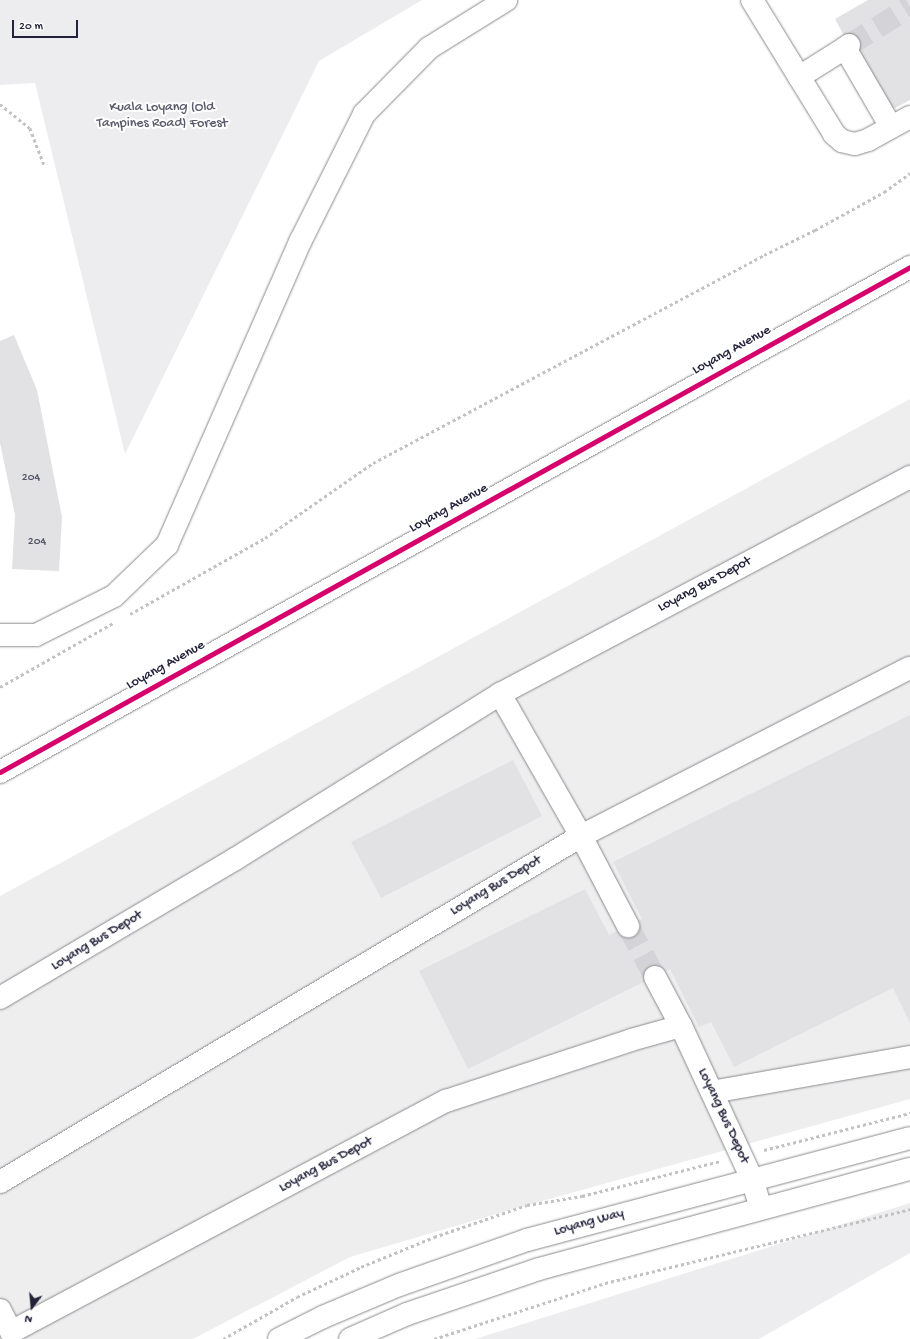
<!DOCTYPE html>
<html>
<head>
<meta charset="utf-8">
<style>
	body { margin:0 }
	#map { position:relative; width:910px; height:1339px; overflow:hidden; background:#fff; font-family:"Gochi Hand",sans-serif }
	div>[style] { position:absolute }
	.built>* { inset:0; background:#eeeeef }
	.green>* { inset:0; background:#ededef }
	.building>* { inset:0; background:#e2e2e4 }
	.minor-tunnel>* { height:22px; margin-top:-11px; transform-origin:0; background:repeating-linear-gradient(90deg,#d3d3d8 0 22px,transparent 0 33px) }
	.path>* { height:2.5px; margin-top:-1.25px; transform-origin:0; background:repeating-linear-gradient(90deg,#c2c2c4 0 3px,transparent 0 6px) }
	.roads { filter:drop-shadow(0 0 1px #8a8a8f) drop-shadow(0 0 1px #8a8a8f) }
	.minor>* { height:22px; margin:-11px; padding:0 11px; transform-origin:11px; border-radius:11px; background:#fff }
	.major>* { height:22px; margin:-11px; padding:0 11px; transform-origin:11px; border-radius:11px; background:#fff }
	.cycleway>* { height:5px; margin:-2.5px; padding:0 2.5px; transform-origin:2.5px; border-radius:2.5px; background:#d6006c }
	span { translate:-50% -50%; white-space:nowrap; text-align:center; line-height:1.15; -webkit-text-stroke:4px #fff; paint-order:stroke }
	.number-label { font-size:12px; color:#525265 }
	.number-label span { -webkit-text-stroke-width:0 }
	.park-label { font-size:14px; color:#5b5b6d }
	.street-label { font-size:14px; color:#22223b }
	.north { position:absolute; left:12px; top:1287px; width:40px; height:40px; -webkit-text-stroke:3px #fff; paint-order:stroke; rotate:196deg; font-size:11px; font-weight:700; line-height:16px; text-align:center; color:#22223b }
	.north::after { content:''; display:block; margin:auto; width:14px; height:18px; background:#22223b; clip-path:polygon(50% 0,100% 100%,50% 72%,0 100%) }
	.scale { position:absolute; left:12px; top:20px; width:66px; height:18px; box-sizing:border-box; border:2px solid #22223b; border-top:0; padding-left:5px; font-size:12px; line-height:14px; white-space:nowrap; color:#22223b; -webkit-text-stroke:3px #fff; paint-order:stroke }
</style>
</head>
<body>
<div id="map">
	<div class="built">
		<div style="clip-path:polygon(910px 399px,910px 1099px,517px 1208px,350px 1257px,193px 1339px,0 1339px,0 896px)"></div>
	</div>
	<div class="green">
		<div style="clip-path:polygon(0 0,422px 0,319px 61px,125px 454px,35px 83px,0 85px)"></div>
		<div style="clip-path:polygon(910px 1203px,910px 1253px,759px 1339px,475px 1339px)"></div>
	</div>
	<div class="building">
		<div style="clip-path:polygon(868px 0,910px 0,910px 100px,886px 113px,835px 19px)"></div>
		<div style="clip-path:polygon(14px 335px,37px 390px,62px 517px,59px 571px,12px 569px,15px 515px,0 443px,0 341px)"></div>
		<div style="clip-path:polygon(910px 715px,910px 1023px,893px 988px,734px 1067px,711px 1022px,699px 1027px,670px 969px,468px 1069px,419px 971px,585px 889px,609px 935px,642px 919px,613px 862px)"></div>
		<div style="clip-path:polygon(513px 760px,542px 816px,381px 898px,351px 842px)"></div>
	</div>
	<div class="minor-tunnel">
		<div style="left:849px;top:45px;width:72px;rotate:-31.9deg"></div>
		<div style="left:628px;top:926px;width:58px;rotate:62.1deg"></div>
	</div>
	<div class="path">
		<div style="left:0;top:104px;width:38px;rotate:39deg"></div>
		<div style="left:30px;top:128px;width:42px;rotate:69deg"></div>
		<div style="left:130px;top:614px;width:155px;rotate:-29.4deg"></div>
		<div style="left:265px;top:538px;width:131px;rotate:-34.8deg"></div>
		<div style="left:373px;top:463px;width:443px;rotate:-28deg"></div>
		<div style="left:764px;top:255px;width:57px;rotate:-26.1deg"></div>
		<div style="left:815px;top:230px;width:79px;rotate:-28.8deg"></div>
		<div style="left:884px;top:192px;width:32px;rotate:-36deg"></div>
		<div style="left:0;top:687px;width:130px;rotate:-29.5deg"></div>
		<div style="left:764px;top:1150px;width:151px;rotate:-14.2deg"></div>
		<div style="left:223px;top:1339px;width:85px;rotate:-29.6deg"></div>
		<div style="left:297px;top:1297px;width:71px;rotate:-25.1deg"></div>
		<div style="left:361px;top:1267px;width:79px;rotate:-22.3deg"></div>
		<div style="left:434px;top:1237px;width:98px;rotate:-19deg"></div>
		<div style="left:527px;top:1205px;width:56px;rotate:-9.3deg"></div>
		<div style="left:582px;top:1196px;width:142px;rotate:-14.2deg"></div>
		<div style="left:434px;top:1339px;width:180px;rotate:-18.1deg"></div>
		<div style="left:605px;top:1283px;width:314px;rotate:-13.6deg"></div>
	</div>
	<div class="roads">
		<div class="minor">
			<div style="left:752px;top:0;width:157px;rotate:58.5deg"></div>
			<div style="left:834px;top:134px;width:11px;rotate:41deg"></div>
			<div style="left:842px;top:141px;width:13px;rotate:13deg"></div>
			<div style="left:855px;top:144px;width:14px;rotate:-17deg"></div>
			<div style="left:868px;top:140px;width:48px;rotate:-28.7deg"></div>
			<div style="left:849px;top:45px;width:5px;rotate:143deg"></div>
			<div style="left:845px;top:48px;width:91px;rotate:59.8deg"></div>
			<div style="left:799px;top:77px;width:54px;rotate:-32.2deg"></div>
			<div style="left:0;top:635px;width:36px"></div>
			<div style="left:36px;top:635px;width:87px;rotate:-26.6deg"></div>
			<div style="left:114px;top:596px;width:74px;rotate:-43.9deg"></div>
			<div style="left:167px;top:545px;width:333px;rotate:-66.3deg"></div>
			<div style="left:301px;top:240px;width:141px;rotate:-63.4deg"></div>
			<div style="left:364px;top:114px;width:93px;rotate:-45.4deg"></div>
			<div style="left:429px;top:48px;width:91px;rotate:-31.9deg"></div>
			<div style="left:500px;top:694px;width:163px;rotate:60.3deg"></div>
			<div style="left:581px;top:836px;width:102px;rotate:62.4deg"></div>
			<div style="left:0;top:772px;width:1041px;rotate:-29.03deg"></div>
			<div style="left:655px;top:977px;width:55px;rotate:62deg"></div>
			<div style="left:681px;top:1026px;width:169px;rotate:65.1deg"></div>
			<div style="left:752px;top:1179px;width:30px;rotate:73deg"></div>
			<div style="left:0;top:998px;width:273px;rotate:-30.6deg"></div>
			<div style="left:235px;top:859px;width:312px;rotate:-31.9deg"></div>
			<div style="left:500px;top:694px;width:464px;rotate:-27.9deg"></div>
			<div style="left:712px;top:1092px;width:201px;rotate:-10deg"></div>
			<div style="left:0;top:1182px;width:676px;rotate:-30.77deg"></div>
			<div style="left:581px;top:836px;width:369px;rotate:-27.1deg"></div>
			<div style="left:0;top:1310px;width:25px;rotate:63deg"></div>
			<div style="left:11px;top:1332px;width:493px;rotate:-28deg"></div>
			<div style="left:446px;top:1101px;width:195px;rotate:-18.2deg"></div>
			<div style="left:631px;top:1040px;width:52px;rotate:-15.6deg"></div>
		</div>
		<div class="major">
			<div style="left:279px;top:1339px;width:49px;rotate:-26.6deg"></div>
			<div style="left:323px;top:1317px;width:82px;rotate:-22.8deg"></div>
			<div style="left:399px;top:1285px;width:136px;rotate:-19.4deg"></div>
			<div style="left:527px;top:1240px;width:396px;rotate:-14.9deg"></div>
			<div style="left:350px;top:1339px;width:62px;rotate:-23.7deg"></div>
			<div style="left:407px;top:1314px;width:139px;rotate:-18.8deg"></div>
			<div style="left:539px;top:1269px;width:384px;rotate:-15.1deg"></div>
		</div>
	</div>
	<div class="cycleway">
		<div style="left:0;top:772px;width:1041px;rotate:-29.03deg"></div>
	</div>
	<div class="number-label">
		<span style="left:31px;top:479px">204</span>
		<span style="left:37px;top:543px">204</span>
	</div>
	<div class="park-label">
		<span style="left:162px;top:116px">Kuala Loyang (Old<br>Tampines Road) Forest</span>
	</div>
	<div class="street-label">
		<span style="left:732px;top:351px;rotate:-29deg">Loyang Avenue</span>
		<span style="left:449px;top:509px;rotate:-29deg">Loyang Avenue</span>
		<span style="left:705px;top:585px;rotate:-28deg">Loyang Bus Depot</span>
		<span style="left:166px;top:666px;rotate:-29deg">Loyang Avenue</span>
		<span style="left:496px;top:886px;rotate:-31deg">Loyang Bus Depot</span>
		<span style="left:97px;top:941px;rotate:-31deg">Loyang Bus Depot</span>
		<span style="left:723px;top:1116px;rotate:65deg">Loyang Bus Depot</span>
		<span style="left:326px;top:1165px;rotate:-28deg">Loyang Bus Depot</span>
		<span style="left:589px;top:1223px;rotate:-15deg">Loyang Way</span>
	</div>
	<div class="north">N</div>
	<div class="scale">20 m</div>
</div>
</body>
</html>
